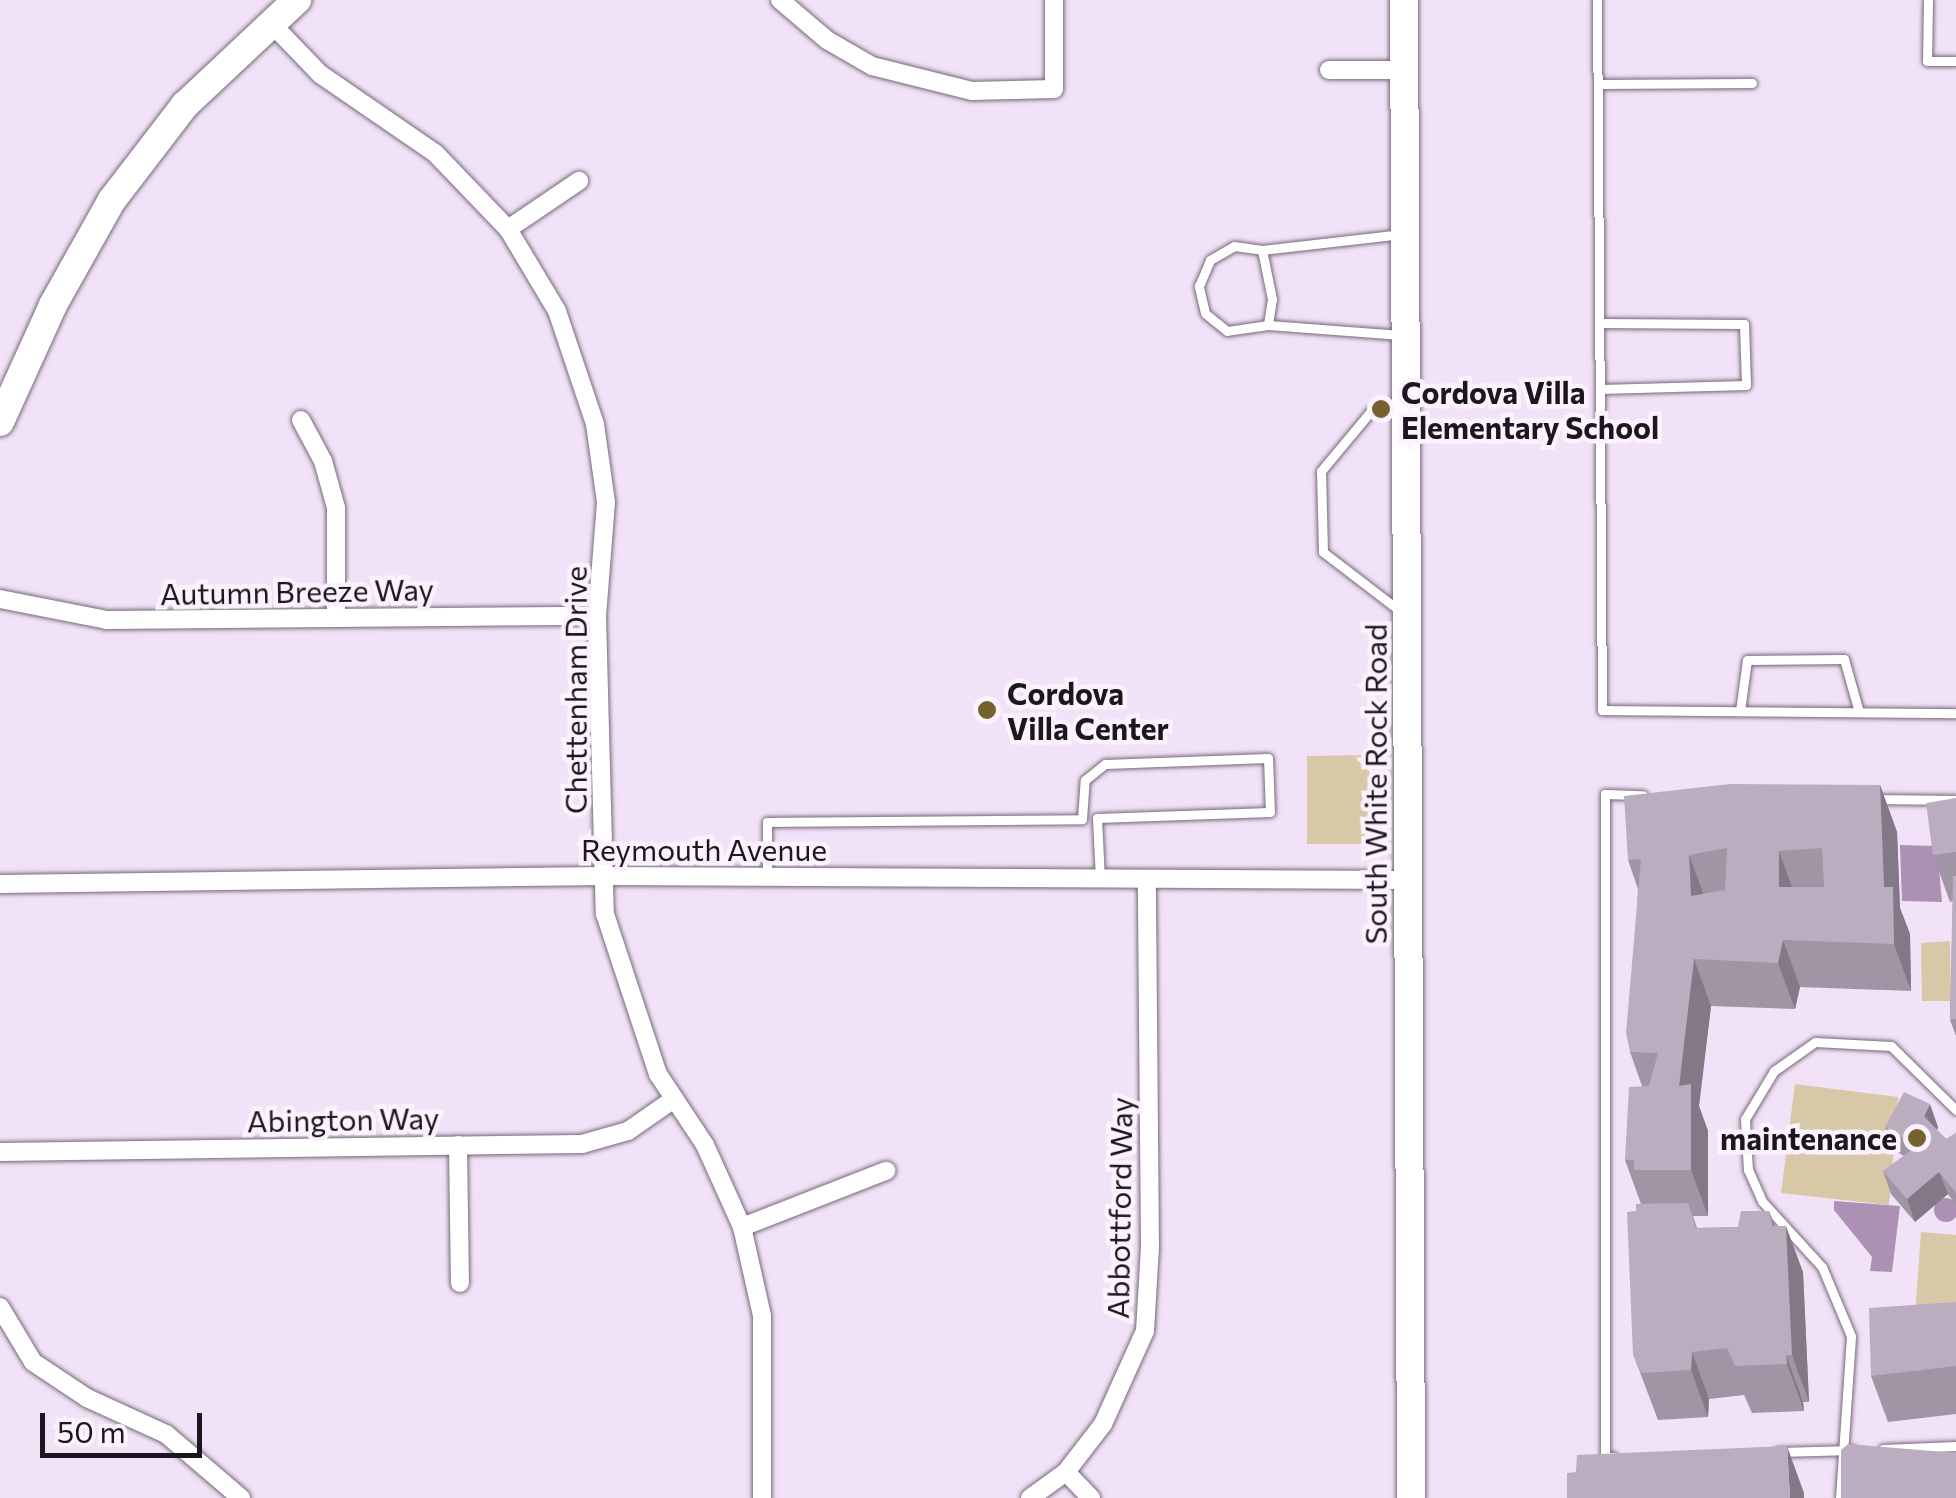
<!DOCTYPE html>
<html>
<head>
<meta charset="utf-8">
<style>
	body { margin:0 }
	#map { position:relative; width:1956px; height:1498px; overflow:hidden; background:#f2e2f7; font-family:Commissioner,sans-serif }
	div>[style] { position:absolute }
	.green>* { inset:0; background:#d7c9a7 }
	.water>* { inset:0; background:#ac91b5 }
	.round { border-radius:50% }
	.roads { filter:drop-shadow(0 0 2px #76687a) drop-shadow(0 0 2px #76687a) }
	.lane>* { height:9px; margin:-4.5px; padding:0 4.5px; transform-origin:4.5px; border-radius:4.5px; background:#fff }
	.street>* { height:18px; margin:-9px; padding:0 9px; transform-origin:9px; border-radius:9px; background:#fff }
	.secondary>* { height:28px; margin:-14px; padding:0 14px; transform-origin:14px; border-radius:14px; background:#fff }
	.wall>* { inset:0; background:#a194a4 }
	.shaded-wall>* { inset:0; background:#837886 }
	.building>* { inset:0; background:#bbacbf }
	.dots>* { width:28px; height:28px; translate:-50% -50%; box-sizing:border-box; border:5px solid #fcf2fe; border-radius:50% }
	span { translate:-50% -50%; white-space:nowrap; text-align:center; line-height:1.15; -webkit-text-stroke:9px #fcf2fe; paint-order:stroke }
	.poi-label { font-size:30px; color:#1c171e; font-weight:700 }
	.left { translate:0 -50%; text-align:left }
	.right { translate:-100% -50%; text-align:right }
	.street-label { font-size:30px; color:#1c171e }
	.scale { position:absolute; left:40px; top:1413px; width:162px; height:45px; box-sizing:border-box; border:5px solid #1c171e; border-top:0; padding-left:12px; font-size:30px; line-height:35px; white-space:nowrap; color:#1c171e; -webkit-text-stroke:8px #fcf2fe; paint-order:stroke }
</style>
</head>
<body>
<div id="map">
	<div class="green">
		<div style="clip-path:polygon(1370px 755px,1370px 844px,1307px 844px,1307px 756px)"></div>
		<div style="clip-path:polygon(1950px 941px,1951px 1001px,1922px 1001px,1921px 943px)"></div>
		<div style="clip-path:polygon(1795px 1084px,1898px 1097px,1889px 1205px,1781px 1193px)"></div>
		<div style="clip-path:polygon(1921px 1232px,1956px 1235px,1956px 1331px,1914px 1329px)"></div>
	</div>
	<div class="water">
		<div style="clip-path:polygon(1900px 845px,1937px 846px,1942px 902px,1902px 901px)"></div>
		<div class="round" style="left:1934px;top:1198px;width:24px;height:24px"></div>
		<div style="clip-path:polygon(1834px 1201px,1900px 1206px,1892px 1272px,1870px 1271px,1872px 1257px,1834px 1210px)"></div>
	</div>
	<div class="roads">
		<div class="lane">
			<div style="left:1597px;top:0;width:710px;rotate:89.6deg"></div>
			<div style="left:1602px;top:710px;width:354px;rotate:0.5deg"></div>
			<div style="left:1928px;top:0;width:61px;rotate:90.9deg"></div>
			<div style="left:1927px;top:61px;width:29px"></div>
			<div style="left:1598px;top:84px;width:154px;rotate:-0.4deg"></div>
			<div style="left:1262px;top:250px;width:50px;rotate:78.5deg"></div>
			<div style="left:1272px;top:299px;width:26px;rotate:99deg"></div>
			<div style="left:1599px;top:323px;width:145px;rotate:0.4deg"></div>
			<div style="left:1744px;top:324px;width:61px;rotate:88.1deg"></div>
			<div style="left:1746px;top:385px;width:146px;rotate:178.4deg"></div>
			<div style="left:1401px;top:335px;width:133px;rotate:-175.7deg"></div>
			<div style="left:1268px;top:325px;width:41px;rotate:171.7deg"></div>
			<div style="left:1227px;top:331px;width:28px;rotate:-141deg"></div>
			<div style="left:1205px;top:313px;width:28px;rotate:-103deg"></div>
			<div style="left:1199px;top:286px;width:28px;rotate:-67deg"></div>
			<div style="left:1210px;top:260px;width:28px;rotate:-30deg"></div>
			<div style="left:1234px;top:246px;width:28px;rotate:8deg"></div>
			<div style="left:1262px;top:250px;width:141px;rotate:-6.5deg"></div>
			<div style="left:1400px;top:611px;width:97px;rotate:-142.5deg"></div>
			<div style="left:1323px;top:552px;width:81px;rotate:-91.4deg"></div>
			<div style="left:1321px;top:471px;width:78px;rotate:-50.2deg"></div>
			<div style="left:1371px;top:411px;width:34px;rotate:-19deg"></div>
			<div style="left:1740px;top:711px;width:51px;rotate:-82.2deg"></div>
			<div style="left:1747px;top:660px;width:97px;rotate:-0.6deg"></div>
			<div style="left:1844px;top:659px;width:55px;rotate:74.2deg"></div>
			<div style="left:1874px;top:799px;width:82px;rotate:0.7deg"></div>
			<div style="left:767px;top:877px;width:55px;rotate:-90deg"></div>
			<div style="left:767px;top:822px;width:315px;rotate:-0.5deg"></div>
			<div style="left:1082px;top:819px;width:39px;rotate:-86deg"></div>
			<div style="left:1085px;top:780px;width:26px;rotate:-39deg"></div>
			<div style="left:1105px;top:764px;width:163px;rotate:-2.1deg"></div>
			<div style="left:1268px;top:758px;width:54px;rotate:87.9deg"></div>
			<div style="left:1270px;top:812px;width:173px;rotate:178deg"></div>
			<div style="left:1097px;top:818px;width:61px;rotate:87.2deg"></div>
			<div style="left:1883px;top:1449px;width:73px;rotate:-2.4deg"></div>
			<div style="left:1778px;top:1452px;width:75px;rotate:-1.5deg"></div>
			<div style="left:1613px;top:1457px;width:8px;rotate:180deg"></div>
			<div style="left:1605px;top:1457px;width:663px;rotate:-90deg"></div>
			<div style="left:1605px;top:794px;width:38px;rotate:2deg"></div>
			<div style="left:1840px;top:1498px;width:162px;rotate:-86.1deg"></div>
			<div style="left:1851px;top:1336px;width:75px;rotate:-112.8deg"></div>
			<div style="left:1822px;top:1267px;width:89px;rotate:-132.3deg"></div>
			<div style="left:1762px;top:1201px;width:34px;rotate:-114deg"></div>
			<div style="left:1748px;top:1170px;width:51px;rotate:-93.4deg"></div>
			<div style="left:1745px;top:1119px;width:56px;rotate:-58.9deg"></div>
			<div style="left:1774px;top:1071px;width:50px;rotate:-35.3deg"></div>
			<div style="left:1815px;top:1042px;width:76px;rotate:3deg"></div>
			<div style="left:1891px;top:1046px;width:91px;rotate:44.6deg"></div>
		</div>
		<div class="street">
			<div style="left:780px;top:0;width:62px;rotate:40.4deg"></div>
			<div style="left:827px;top:40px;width:52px;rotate:30deg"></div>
			<div style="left:872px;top:66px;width:103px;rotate:14deg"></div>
			<div style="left:972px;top:91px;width:82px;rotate:-1.4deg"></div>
			<div style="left:1054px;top:89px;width:89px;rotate:-90deg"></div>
			<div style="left:270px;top:22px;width:72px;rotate:46.1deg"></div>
			<div style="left:320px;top:74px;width:140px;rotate:34.5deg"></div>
			<div style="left:435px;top:153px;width:105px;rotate:46.2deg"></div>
			<div style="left:508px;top:229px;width:96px;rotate:59.1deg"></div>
			<div style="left:557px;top:311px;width:119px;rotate:71.4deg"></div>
			<div style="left:595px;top:424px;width:79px;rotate:82deg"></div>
			<div style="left:606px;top:502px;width:114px;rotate:94.5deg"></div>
			<div style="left:597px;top:616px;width:298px;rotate:88.5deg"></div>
			<div style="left:605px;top:914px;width:169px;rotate:71.7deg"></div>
			<div style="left:658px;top:1074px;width:85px;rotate:56.5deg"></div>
			<div style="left:705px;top:1145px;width:90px;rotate:65.7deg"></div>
			<div style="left:742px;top:1227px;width:91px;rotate:77.3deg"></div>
			<div style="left:762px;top:1316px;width:182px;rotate:90deg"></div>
			<div style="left:1329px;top:70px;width:75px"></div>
			<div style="left:508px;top:229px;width:86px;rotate:-34.1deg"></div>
			<div style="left:301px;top:420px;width:47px;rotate:61.8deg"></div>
			<div style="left:323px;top:461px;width:49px;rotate:74.5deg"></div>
			<div style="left:336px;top:508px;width:110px;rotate:90deg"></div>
			<div style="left:0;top:599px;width:109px;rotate:11.1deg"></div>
			<div style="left:107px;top:620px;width:490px;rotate:-0.5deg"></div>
			<div style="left:0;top:884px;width:604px;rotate:-0.76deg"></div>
			<div style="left:604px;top:876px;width:804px;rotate:0.29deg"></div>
			<div style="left:458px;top:1145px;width:138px;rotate:89.2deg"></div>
			<div style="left:0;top:1152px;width:582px;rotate:-0.79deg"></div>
			<div style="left:582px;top:1144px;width:48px;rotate:-15.8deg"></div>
			<div style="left:628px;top:1131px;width:56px;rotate:-34.8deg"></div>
			<div style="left:742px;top:1227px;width:155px;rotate:-21.3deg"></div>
			<div style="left:0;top:1307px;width:64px;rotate:59deg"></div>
			<div style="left:33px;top:1362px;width:65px;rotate:33.7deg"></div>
			<div style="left:87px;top:1398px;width:87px;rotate:24.5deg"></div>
			<div style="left:166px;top:1434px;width:99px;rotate:40.5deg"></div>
			<div style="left:1066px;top:1472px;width:36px;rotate:46deg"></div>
			<div style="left:1030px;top:1498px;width:44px;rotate:-35.8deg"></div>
			<div style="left:1066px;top:1472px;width:61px;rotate:-52.4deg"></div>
			<div style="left:1103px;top:1424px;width:102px;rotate:-65.7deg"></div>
			<div style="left:1145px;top:1331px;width:84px;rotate:-86.6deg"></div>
			<div style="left:1150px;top:1247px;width:368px;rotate:-90.5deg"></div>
		</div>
		<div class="secondary">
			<div style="left:1404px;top:0;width:1498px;rotate:89.73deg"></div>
			<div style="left:0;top:422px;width:128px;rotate:-65.6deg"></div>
			<div style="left:53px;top:305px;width:120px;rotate:-60.7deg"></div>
			<div style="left:112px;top:200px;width:120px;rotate:-52.5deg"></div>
			<div style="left:185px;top:105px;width:154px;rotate:-43.2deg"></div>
		</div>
	</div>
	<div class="wall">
		<div style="clip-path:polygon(1880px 785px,1897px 832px,1900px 908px,1910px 934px,1911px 991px,1800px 987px,1795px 1009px,1711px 1006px,1699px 1106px,1708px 1131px,1708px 1216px,1693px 1216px,1697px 1228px,1738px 1227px,1769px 1211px,1775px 1226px,1803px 1272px,1809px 1402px,1803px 1402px,1804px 1411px,1752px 1413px,1744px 1395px,1709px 1399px,1708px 1417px,1658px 1420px,1633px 1354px,1636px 1211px,1641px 1204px,1625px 1160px,1642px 1086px,1630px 1052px,1638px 889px,1628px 860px)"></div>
		<div style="clip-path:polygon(1956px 798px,1956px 1036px,1950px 1020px,1953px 901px,1950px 902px,1933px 855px)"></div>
		<div style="clip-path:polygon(1885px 1127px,1938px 1127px,1937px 1130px,1946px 1139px,1956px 1133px,1956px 1205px,1948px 1194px,1915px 1222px,1891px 1194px,1883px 1171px,1904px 1156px,1894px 1150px)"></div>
		<div style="clip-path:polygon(1956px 1302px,1956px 1414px,1888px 1422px,1871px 1376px)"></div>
	</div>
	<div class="shaded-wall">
		<div style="clip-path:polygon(1880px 785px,1897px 832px,1900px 908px,1910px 934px,1911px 991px,1894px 944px,1884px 887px)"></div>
		<div style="clip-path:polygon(1779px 851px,1796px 898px,1779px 887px)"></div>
		<div style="clip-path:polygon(1689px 855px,1706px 901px,1691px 896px)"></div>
		<div style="clip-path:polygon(1783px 940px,1800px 987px,1795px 1009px,1778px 963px)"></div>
		<div style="clip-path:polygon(1694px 959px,1711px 1006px,1699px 1106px,1708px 1131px,1708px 1216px,1691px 1170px,1679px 1086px)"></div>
		<div style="clip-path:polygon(1930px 1104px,1938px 1127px,1933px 1139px,1924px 1116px)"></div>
		<div style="clip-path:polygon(1939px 1172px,1948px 1194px,1915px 1222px,1907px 1199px)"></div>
		<div style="clip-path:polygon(1769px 1211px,1786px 1258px,1786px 1226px,1803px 1272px,1809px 1402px,1792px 1355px)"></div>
		<div style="clip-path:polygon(1692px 1352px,1709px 1399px,1708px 1417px,1691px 1370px)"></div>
		<div style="clip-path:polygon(1786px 1355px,1803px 1402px,1804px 1411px,1787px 1364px)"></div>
		<div style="clip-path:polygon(1787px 1446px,1804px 1493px,1804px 1498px,1790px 1498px)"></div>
	</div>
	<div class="building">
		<div style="clip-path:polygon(evenodd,1730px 784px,1880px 785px,1884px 887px,1893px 887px,1894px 944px,1783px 940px,1778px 963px,1694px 959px,1679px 1086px,1691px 1084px,1691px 1170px,1634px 1170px,1634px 1160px,1625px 1160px,1629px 1087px,1649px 1086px,1658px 1053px,1630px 1052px,1626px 1033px,1641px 859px,1628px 860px,1624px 796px,1730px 784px,1727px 848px,1725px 890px,1691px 896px,1689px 855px,1727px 848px,1730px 784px,1822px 848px,1824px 887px,1779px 887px,1779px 851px,1822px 848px)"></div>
		<div style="clip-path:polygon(1956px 798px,1956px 852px,1933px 855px,1926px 803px)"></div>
		<div style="clip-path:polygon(1953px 876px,1956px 876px,1956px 1019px,1950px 1020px)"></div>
		<div style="clip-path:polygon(1904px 1092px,1930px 1104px,1924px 1116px,1946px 1139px,1956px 1133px,1956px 1193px,1939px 1172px,1907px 1199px,1883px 1171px,1917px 1146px,1885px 1127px)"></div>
		<div style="clip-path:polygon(1688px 1203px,1696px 1228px,1738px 1227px,1741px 1211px,1769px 1211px,1773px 1226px,1786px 1226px,1792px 1355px,1786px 1355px,1787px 1364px,1735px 1366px,1727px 1348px,1692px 1352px,1691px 1370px,1641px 1373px,1633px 1354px,1627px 1212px,1636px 1211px,1636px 1204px)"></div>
		<div style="clip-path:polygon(1956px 1302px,1956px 1366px,1871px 1376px,1869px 1308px)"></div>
		<div style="clip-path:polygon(1848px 1444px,1956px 1453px,1956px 1498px,1841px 1498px,1841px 1450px)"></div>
		<div style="clip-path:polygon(1787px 1446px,1790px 1498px,1567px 1498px,1567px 1473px,1576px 1472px,1577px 1455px)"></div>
	</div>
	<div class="dots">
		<div style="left:1381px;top:409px;background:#766231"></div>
		<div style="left:987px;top:710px;background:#766231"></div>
		<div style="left:1917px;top:1138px;background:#766231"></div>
	</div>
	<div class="poi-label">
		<span class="left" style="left:1401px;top:409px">Cordova Villa<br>Elementary School</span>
		<span class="left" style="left:1007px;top:710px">Cordova<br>Villa Center</span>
		<span class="right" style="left:1897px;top:1138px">maintenance</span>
	</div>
	<div class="street-label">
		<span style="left:297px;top:591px;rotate:-1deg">Autumn Breeze Way</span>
		<span style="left:575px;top:690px;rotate:-90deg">Chettenham Drive</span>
		<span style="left:1375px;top:784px;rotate:-90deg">South White Rock Road</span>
		<span style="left:704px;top:849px">Reymouth Avenue</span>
		<span style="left:343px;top:1119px;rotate:-1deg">Abington Way</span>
		<span style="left:1119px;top:1208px;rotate:-89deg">Abbottford Way</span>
	</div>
	<div class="scale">50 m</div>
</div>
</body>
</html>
